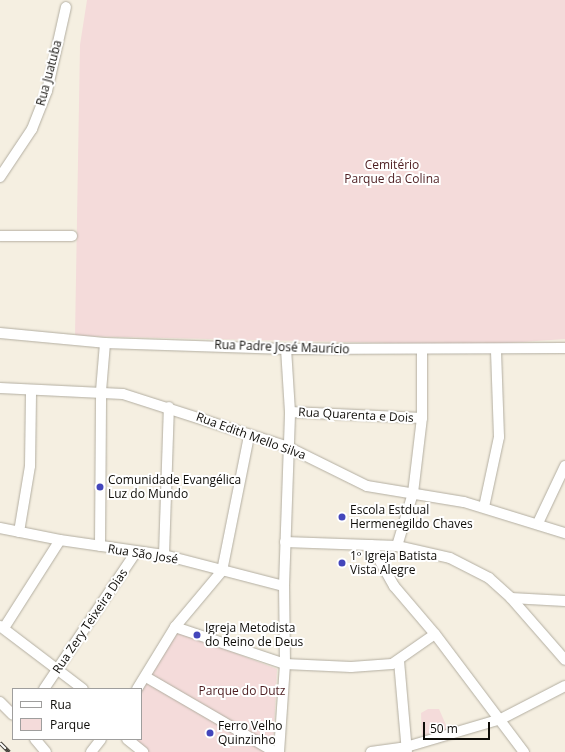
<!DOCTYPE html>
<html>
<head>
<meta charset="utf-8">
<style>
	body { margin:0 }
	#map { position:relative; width:565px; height:752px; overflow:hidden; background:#f5efe1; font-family:"Open Sans",sans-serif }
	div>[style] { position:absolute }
	.green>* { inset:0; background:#f4dbda }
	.roads { filter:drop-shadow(0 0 1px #b3aea1) drop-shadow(0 0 1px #b3aea1) }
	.street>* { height:10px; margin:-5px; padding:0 5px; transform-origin:5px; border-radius:5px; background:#fff }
	.rail>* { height:4px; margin-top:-2px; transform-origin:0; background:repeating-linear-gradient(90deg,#fff 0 8px,#403d37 0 16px); box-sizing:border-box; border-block:1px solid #403d37 }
	.dots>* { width:11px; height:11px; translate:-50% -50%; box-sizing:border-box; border:2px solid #fff; border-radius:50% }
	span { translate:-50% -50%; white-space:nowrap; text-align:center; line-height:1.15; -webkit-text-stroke:4px #fff; paint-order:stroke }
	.street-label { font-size:12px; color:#0f0d09 }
	.park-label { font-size:12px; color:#4d1e21 }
	.poi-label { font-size:12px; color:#0f0d09 }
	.left { translate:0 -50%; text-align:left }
	.legend { position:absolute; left:12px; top:688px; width:130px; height:52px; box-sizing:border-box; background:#fff; border:1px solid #9f9e9d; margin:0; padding:5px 7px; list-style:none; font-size:12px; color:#0f0d09 }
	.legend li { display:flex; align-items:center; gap:8px; height:20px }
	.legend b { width:20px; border:1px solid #9f9e9d }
	.scale { position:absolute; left:423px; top:722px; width:67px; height:18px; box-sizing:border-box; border:2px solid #0f0d09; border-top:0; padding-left:5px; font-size:12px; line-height:14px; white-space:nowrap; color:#0f0d09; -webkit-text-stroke:3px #fff; paint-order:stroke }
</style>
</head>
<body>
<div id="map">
	<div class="green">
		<div style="clip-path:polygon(87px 0,565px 0,565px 339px,477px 345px,75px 336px,80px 45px)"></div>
		<div style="clip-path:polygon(177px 631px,277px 669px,273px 748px,151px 676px)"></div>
		<div style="clip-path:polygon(148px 679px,265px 752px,147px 752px,131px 739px,141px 739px,141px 689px)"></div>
		<div style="clip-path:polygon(428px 709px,439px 709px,446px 725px,446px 733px,422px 738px,421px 713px)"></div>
	</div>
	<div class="roads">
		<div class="street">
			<div style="left:0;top:177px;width:58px;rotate:-56.3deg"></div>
			<div style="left:32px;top:129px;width:41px;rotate:-68.5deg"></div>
			<div style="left:47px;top:91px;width:86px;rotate:-77.3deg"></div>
			<div style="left:0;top:236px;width:72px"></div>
			<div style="left:0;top:333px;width:105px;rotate:5.4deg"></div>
			<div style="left:105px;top:343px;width:181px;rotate:1.9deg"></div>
			<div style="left:286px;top:349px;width:279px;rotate:-0.2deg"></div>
			<div style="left:0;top:388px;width:123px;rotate:2.8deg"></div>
			<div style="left:123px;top:394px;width:173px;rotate:17.8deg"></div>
			<div style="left:288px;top:447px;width:88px;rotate:26.3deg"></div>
			<div style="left:367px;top:486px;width:98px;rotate:9.4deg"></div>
			<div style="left:464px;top:502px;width:106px;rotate:17.1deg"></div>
			<div style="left:290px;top:412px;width:132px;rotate:2.6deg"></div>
			<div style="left:484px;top:507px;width:72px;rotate:-77.9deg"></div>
			<div style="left:499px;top:437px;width:87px;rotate:-92deg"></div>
			<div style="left:538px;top:523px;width:63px;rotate:-64.7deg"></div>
			<div style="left:0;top:528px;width:61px;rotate:11.3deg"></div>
			<div style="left:60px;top:540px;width:105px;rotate:8.2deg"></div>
			<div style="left:164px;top:555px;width:124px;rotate:14.5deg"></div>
			<div style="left:19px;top:532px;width:67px;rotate:-80.5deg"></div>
			<div style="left:30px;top:466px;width:76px;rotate:-89.2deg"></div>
			<div style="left:285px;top:542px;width:112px;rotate:2deg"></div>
			<div style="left:397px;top:546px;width:54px;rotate:12.8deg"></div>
			<div style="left:450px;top:558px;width:44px;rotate:27.1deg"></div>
			<div style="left:489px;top:578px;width:30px;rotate:42deg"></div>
			<div style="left:511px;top:598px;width:82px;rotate:48.9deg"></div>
			<div style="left:371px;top:545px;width:47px;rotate:60.7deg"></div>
			<div style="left:394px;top:586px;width:63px;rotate:49.5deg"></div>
			<div style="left:435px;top:634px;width:148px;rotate:53deg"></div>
			<div style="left:100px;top:546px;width:155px;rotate:-89.6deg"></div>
			<div style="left:101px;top:391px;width:48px;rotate:-85.2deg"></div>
			<div style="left:397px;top:546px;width:55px;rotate:-73.2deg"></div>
			<div style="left:413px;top:493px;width:76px;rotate:-83.2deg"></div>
			<div style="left:422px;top:418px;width:69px;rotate:-90deg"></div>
			<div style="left:164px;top:555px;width:148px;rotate:-88.1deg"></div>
			<div style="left:511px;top:598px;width:54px;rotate:3.2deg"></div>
			<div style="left:0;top:626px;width:104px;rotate:37.2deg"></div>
			<div style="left:175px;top:627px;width:116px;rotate:18.6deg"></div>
			<div style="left:285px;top:664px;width:66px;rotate:2.6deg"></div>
			<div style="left:351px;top:667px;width:41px;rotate:-4.2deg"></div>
			<div style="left:392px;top:664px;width:52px;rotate:-34.9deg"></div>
			<div style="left:4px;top:628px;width:104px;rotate:-57.5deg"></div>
			<div style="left:399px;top:661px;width:91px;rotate:85deg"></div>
			<div style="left:146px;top:677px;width:149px;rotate:30.2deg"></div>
			<div style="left:44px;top:689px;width:165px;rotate:-56.1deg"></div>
			<div style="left:137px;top:689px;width:73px;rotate:-58.5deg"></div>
			<div style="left:175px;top:627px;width:73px;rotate:-50deg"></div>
			<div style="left:222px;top:571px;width:138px;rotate:-78.7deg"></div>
			<div style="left:0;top:702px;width:18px;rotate:45deg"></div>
			<div style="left:35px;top:739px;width:17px;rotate:50deg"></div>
			<div style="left:127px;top:739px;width:21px;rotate:39deg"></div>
			<div style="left:91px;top:752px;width:16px;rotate:-52deg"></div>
			<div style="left:279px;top:752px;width:88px;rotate:-86.1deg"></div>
			<div style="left:285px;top:664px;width:78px;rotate:-90.7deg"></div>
			<div style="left:284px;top:586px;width:174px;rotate:-88deg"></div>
			<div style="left:290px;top:412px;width:63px;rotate:-93.6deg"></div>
			<div style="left:371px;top:752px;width:35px;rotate:-8deg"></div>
			<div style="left:406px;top:747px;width:99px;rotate:-16.4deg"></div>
			<div style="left:501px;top:719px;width:72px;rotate:-27.3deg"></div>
		</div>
	</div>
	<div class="rail">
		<div style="left:0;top:743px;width:13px;rotate:45deg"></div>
	</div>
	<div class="dots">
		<div style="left:100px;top:487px;background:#4446bb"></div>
		<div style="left:342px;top:517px;background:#4446bb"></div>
		<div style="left:342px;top:563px;background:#4446bb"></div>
		<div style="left:197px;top:635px;background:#4446bb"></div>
		<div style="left:210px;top:733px;background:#4446bb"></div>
	</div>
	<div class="street-label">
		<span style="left:49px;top:73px;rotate:-75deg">Rua Juatuba</span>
		<span style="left:282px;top:347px;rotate:2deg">Rua Padre José Maurício</span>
		<span style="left:356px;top:415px;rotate:3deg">Rua Quarenta e Dois</span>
		<span style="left:251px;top:436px;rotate:20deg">Rua Edith Mello Silva</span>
		<span style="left:143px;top:554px;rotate:9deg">Rua São José</span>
		<span style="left:90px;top:621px;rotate:-56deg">Rua Zery Teixeira Dias</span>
	</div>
	<div class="park-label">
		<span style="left:392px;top:172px">Cemitério<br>Parque da Colina</span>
		<span style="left:242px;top:691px">Parque do Dutz</span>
	</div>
	<div class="poi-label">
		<span class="left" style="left:108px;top:487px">Comunidade Evangélica<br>Luz do Mundo</span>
		<span class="left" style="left:350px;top:517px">Escola Estdual<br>Hermenegildo Chaves</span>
		<span class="left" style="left:350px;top:563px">1º Igreja Batista<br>Vista Alegre</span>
		<span class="left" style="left:205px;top:635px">Igreja Metodista<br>do Reino de Deus</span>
		<span class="left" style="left:218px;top:733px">Ferro Velho<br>Quinzinho</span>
	</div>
	<ul class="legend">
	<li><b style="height:5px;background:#fff"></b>Rua</li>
	<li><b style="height:11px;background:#f4dbda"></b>Parque</li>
	</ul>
	<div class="scale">50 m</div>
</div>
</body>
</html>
